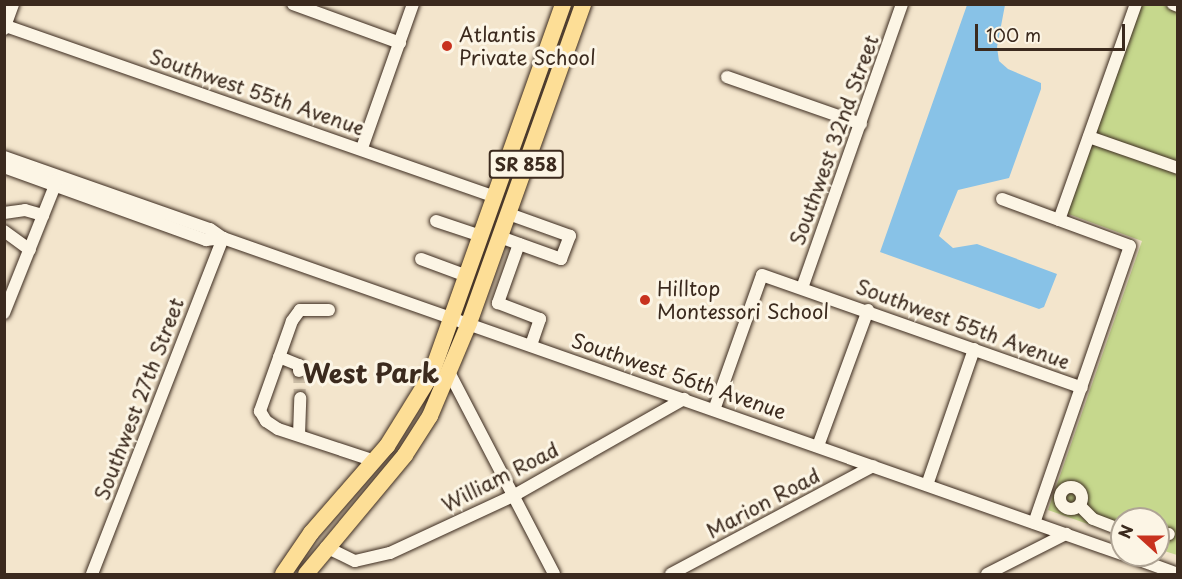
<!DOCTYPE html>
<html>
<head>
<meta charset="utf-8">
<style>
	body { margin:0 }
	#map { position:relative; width:1182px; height:579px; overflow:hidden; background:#f3e5cc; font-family:"Playpen Sans",sans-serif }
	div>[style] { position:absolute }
	.green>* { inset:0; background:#c6d88d }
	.water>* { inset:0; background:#88c2e7 }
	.minor-tunnel>* { height:12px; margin-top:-6px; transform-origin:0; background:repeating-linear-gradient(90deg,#cec0a9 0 12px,transparent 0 18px) }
	.roads { filter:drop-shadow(0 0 2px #3b2a1e) drop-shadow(0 0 2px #3b2a1e) }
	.minor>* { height:12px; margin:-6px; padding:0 6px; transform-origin:6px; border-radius:6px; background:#fcf5e5 }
	.minor>.ring { margin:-6px; padding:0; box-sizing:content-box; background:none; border:12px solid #fcf5e5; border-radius:50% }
	.major>* { height:16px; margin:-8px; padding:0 8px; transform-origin:8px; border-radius:8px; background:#fdde96 }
	.dots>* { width:16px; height:16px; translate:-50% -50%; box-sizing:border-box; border:3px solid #fcf5e5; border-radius:50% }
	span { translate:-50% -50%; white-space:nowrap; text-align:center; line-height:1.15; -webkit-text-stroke:6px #fcf5e5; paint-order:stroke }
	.shield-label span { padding:2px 4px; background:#fcf5e5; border:2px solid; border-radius:4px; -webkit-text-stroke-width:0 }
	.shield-label { font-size:18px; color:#3b2a1e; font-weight:700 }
	.poi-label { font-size:20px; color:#3b2a1e }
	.left { translate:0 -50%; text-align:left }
	.street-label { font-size:20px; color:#3b2a1e }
	.district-label { font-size:26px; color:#3b2a1e; font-weight:700 }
	.frame { position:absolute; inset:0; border:6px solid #3b2a1e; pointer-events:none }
	.north { position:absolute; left:1110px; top:507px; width:60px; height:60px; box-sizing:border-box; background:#fcf5e5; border:2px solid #afa495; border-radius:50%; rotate:291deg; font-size:16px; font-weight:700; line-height:24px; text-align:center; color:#3b2a1e }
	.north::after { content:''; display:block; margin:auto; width:21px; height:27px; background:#c8321e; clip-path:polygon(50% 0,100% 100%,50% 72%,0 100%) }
	.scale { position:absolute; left:975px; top:24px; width:150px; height:27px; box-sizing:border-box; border:3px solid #3b2a1e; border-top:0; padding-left:8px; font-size:18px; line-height:21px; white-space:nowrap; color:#3b2a1e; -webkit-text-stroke:4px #fcf5e5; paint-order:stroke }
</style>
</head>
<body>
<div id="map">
	<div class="green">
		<div style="clip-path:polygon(1136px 5px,1162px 5px,1178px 10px,1177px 555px,1158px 549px,1158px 519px,1122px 519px,1122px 536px,1048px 510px,1142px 241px,1063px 212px)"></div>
	</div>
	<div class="water">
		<div style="clip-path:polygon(967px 5px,1005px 5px,997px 47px,999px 61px,1008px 69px,1041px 83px,1041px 89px,1009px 178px,958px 190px,939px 236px,953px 248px,977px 244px,1057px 274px,1044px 307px,1039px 309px,880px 252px)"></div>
	</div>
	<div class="minor-tunnel">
		<div style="left:299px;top:371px;width:27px;rotate:88deg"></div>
	</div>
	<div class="roads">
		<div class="minor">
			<div style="left:293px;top:4px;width:114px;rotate:20deg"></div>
			<div style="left:1173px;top:4px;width:5px;rotate:22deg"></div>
			<div style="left:6px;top:26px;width:518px;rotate:19.27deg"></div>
			<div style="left:4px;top:29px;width:27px;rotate:-70deg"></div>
			<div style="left:727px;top:77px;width:142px;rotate:19.3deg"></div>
			<div style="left:1089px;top:137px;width:94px;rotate:19.2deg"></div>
			<div style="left:362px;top:148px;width:153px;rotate:-70.5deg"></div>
			<div style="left:4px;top:157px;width:218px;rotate:19.3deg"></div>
			<div style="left:210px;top:229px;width:16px;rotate:35deg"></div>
			<div style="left:223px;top:238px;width:953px;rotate:19.37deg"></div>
			<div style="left:4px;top:167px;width:215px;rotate:19.9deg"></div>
			<div style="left:206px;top:240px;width:17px;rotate:-7deg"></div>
			<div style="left:1002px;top:199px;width:136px;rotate:20.2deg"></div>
			<div style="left:1130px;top:246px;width:293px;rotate:109.1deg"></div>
			<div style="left:4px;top:213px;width:21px;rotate:-8deg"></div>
			<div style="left:25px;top:210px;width:19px;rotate:16deg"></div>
			<div style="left:1059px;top:220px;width:229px;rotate:-70.4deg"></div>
			<div style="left:436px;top:221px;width:47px;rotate:18.4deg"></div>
			<div style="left:4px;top:231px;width:32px;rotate:36deg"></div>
			<div style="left:500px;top:237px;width:65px;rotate:19.8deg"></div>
			<div style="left:561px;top:259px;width:25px;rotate:-69deg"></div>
			<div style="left:570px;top:236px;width:65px;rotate:-160.2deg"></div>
			<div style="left:519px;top:244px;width:63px;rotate:109.6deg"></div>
			<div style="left:498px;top:303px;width:45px;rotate:20.9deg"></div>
			<div style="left:540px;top:319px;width:28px;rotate:109deg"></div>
			<div style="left:421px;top:259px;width:49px;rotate:20.3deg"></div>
			<div style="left:802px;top:288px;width:301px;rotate:-70.6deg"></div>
			<div style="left:329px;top:310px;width:29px;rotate:180deg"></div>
			<div style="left:300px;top:310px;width:14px;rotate:126deg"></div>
			<div style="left:292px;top:321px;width:96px;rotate:109.6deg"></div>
			<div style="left:260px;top:411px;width:12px;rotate:59deg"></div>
			<div style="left:266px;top:421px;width:14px;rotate:34deg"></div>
			<div style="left:278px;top:429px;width:102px;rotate:18.3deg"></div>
			<div style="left:4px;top:313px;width:145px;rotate:-68.2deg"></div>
			<div style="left:279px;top:357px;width:22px;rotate:22deg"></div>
			<div style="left:299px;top:365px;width:6px;rotate:90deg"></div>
			<div style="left:450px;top:374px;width:225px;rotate:62.5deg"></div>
			<div style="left:714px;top:410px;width:143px;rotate:-70.4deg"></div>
			<div style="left:762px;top:275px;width:339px;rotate:19.4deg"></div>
			<div style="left:299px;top:435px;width:37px;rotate:-88deg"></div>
			<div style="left:818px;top:446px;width:145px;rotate:-69.8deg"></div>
			<div style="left:927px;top:485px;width:144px;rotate:-70.9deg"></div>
			<div class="ring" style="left:1060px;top:487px;width:10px;height:10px"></div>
			<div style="left:1080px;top:506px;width:18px;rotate:45deg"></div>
			<div style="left:1093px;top:519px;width:31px;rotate:21deg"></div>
			<div style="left:1158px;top:536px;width:11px;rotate:-10deg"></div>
			<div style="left:326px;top:547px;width:32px;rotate:26deg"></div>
			<div style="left:355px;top:561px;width:36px;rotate:-13deg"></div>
			<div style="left:390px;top:553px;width:136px;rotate:-24.9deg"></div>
			<div style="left:513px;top:496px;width:197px;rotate:-29.6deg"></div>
			<div style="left:1126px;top:555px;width:55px;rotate:20.1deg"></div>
			<div style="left:92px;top:574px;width:361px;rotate:-68.7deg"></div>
			<div style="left:671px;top:574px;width:229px;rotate:-28.1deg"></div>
			<div style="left:987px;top:574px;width:89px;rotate:-26.9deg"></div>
		</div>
		<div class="major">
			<div style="left:283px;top:574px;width:50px;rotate:-55.7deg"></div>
			<div style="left:311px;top:533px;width:116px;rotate:-48.9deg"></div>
			<div style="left:387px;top:446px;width:84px;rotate:-58.2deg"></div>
			<div style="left:431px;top:375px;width:394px;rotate:-70.4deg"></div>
			<div style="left:306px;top:574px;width:155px;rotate:-50.2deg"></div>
			<div style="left:405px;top:455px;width:46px;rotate:-57.3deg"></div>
			<div style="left:430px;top:416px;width:101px;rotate:-67.2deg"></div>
			<div style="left:469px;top:323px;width:339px;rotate:-70.3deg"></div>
		</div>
	</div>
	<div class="dots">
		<div style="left:447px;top:46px;background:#c8321e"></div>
		<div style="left:645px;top:300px;background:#c8321e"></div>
	</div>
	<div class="shield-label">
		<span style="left:526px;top:164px">SR 858</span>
	</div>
	<div class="poi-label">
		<span class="left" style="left:459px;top:46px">Atlantis<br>Private School</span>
		<span class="left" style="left:657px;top:300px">Hilltop<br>Montessori School</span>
	</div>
	<div class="street-label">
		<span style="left:257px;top:92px;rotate:19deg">Southwest 55th Avenue</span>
		<span style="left:834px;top:140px;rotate:-70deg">Southwest 32nd Street</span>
		<span style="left:963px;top:324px;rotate:20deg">Southwest 55th Avenue</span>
		<span style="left:679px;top:376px;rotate:19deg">Southwest 56th Avenue</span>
		<span style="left:139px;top:399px;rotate:-69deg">Southwest 27th Street</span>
		<span style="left:500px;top:477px;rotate:-27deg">William Road</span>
		<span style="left:763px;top:503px;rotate:-28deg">Marion Road</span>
	</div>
	<div class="district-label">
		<span style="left:371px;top:373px">West Park</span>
	</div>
	<div class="frame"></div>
	<div class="north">N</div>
	<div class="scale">100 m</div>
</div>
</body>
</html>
